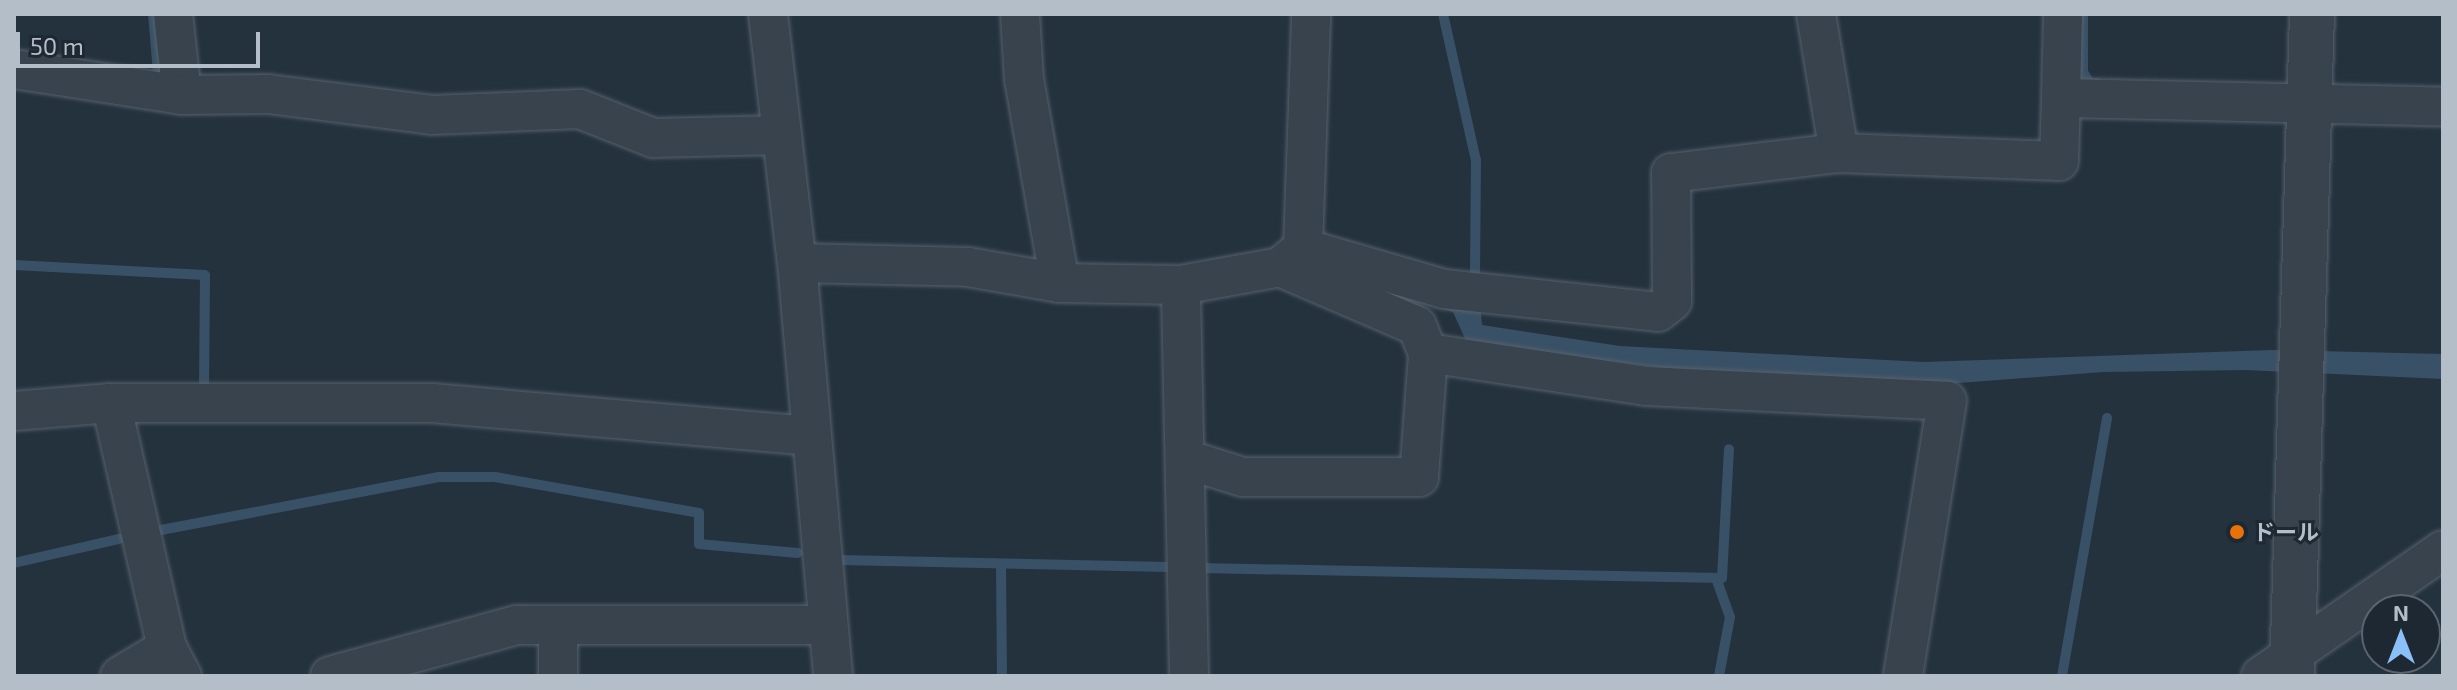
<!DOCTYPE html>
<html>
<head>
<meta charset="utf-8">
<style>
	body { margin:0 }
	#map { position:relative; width:2457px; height:690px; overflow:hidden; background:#24323e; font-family:"Exo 2","Noto Sans JP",sans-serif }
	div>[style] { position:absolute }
	.water>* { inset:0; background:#395166 }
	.stream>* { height:10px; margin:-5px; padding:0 5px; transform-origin:5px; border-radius:5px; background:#395166 }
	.roads { filter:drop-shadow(0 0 2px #56616c) drop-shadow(0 0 2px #56616c) }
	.minor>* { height:38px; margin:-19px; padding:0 19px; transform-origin:19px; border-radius:19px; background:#38434e }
	.tertiary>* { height:44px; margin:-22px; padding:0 22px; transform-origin:22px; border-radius:22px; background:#38434e }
	.dots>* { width:22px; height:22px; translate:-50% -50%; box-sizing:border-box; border:4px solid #1d2833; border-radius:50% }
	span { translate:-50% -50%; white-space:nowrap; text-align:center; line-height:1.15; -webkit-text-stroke:6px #1d2833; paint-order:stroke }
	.poi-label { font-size:22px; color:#b4bec9; font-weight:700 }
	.left { translate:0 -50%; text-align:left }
	.frame { position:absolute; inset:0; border:16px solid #b4bec9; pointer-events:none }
	.north { position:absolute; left:2361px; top:594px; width:80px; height:80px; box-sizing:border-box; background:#1d2833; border:2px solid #59646f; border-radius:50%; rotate:0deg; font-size:22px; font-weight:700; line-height:32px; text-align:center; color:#b4bec9 }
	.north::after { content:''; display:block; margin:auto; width:28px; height:36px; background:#8bbff7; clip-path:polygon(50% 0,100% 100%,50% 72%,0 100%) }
	.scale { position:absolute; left:16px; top:32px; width:244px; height:36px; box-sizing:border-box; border:4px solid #b4bec9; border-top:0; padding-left:10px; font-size:24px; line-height:28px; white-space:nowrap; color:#b4bec9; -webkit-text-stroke:6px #1d2833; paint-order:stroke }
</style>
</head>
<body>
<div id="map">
	<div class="water">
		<div style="clip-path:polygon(1314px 269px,1480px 302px,1482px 325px,1620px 346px,1923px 362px,2272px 350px,2443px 354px,2443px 379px,2247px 370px,2103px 372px,1920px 386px,1729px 376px,1467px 343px,1453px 312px)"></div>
	</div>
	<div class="stream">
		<div style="left:1443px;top:14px;width:150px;rotate:77.3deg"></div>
		<div style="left:1476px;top:160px;width:124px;rotate:90.5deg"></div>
		<div style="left:2083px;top:14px;width:58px;rotate:90deg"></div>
		<div style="left:2083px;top:72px;width:13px;rotate:58deg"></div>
		<div style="left:2090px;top:83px;width:7px"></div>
		<div style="left:149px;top:78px;width:10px;rotate:-29deg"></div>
		<div style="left:158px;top:73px;width:59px;rotate:-94.8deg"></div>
		<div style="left:14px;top:265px;width:191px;rotate:3deg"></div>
		<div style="left:205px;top:275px;width:112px;rotate:90.5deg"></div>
		<div style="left:161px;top:530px;width:283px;rotate:-10.8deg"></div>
		<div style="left:439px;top:477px;width:56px"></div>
		<div style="left:495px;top:477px;width:207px;rotate:10deg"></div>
		<div style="left:699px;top:513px;width:31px;rotate:90deg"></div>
		<div style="left:699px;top:544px;width:99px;rotate:5.2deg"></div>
		<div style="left:839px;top:560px;width:329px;rotate:1.2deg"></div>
		<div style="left:14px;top:563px;width:108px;rotate:-12.9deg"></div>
		<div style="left:1001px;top:564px;width:112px;rotate:89.5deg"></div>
		<div style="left:1200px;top:568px;width:522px;rotate:1.1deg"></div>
		<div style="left:1722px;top:578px;width:129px;rotate:-86.9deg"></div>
		<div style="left:1716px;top:578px;width:41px;rotate:70.3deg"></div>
		<div style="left:1730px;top:617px;width:60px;rotate:100.6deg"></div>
		<div style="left:2062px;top:676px;width:262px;rotate:-80.1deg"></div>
	</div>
	<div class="roads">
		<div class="minor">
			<div style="left:173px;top:14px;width:81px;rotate:83.7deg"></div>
			<div style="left:768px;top:14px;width:251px;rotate:83.4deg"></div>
			<div style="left:797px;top:263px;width:415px;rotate:85deg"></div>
			<div style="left:1020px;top:14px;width:65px;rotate:86.5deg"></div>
			<div style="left:1024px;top:79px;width:207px;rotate:80deg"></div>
			<div style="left:1816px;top:14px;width:141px;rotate:80.6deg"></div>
			<div style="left:2063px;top:14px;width:84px;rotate:91.4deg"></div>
			<div style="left:2061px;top:98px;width:382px;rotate:1.3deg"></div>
			<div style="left:14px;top:69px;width:170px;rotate:8.8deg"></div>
			<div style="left:182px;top:95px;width:86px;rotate:-0.7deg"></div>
			<div style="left:268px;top:94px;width:165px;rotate:7.3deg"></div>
			<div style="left:432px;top:115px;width:148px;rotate:-2.3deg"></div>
			<div style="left:580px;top:109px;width:79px;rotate:21.7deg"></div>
			<div style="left:653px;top:138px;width:128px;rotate:-1.3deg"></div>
			<div style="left:1303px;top:248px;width:147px;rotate:16.2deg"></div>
			<div style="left:1444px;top:289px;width:215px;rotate:6.1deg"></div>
			<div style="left:1658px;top:312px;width:18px;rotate:-38deg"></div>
			<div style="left:1672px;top:301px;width:128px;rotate:-90.4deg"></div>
			<div style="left:1671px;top:173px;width:169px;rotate:-6.8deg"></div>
			<div style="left:1839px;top:153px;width:220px;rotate:2.1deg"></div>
			<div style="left:2059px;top:161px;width:63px;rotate:-88.2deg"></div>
			<div style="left:797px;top:263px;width:171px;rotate:1.3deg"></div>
			<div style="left:968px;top:267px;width:93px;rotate:9.9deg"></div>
			<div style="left:1060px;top:283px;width:121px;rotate:0.9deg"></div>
			<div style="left:1280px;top:267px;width:149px;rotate:23.3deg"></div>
			<div style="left:1417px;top:326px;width:29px;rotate:68deg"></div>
			<div style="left:1428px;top:353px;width:219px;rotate:8.6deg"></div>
			<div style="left:1645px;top:386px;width:302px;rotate:2.8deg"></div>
			<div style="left:1947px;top:401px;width:278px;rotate:99.1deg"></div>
			<div style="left:111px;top:403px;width:251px;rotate:77.1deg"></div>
			<div style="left:167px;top:648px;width:32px;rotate:62deg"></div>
			<div style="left:14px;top:411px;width:97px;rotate:-4.7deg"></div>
			<div style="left:111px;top:403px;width:321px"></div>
			<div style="left:432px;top:403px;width:378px;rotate:5deg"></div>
			<div style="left:1185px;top:459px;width:61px;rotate:17.2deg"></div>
			<div style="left:1243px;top:477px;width:176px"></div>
			<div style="left:1419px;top:477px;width:124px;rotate:-85.8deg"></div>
			<div style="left:558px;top:625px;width:51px;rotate:90deg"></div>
			<div style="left:120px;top:676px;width:55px;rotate:-30.8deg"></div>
			<div style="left:330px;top:676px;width:194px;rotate:-15.3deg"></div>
			<div style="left:517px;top:625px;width:311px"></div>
			<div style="left:1189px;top:676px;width:391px;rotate:-91.2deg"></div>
			<div style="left:1181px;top:285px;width:101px;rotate:-10.3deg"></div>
			<div style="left:1280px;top:267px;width:30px;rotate:-40deg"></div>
			<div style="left:1303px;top:248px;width:234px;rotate:-88deg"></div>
			<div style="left:2261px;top:676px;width:221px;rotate:-34.7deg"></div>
		</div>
		<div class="tertiary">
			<div style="left:2292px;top:676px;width:662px;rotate:-88.27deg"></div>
		</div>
	</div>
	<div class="dots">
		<div style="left:2237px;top:532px;background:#e8710a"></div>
	</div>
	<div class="poi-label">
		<span class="left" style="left:2253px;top:532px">ドール</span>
	</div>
	<div class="frame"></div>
	<div class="north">N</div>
	<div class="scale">50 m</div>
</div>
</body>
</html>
